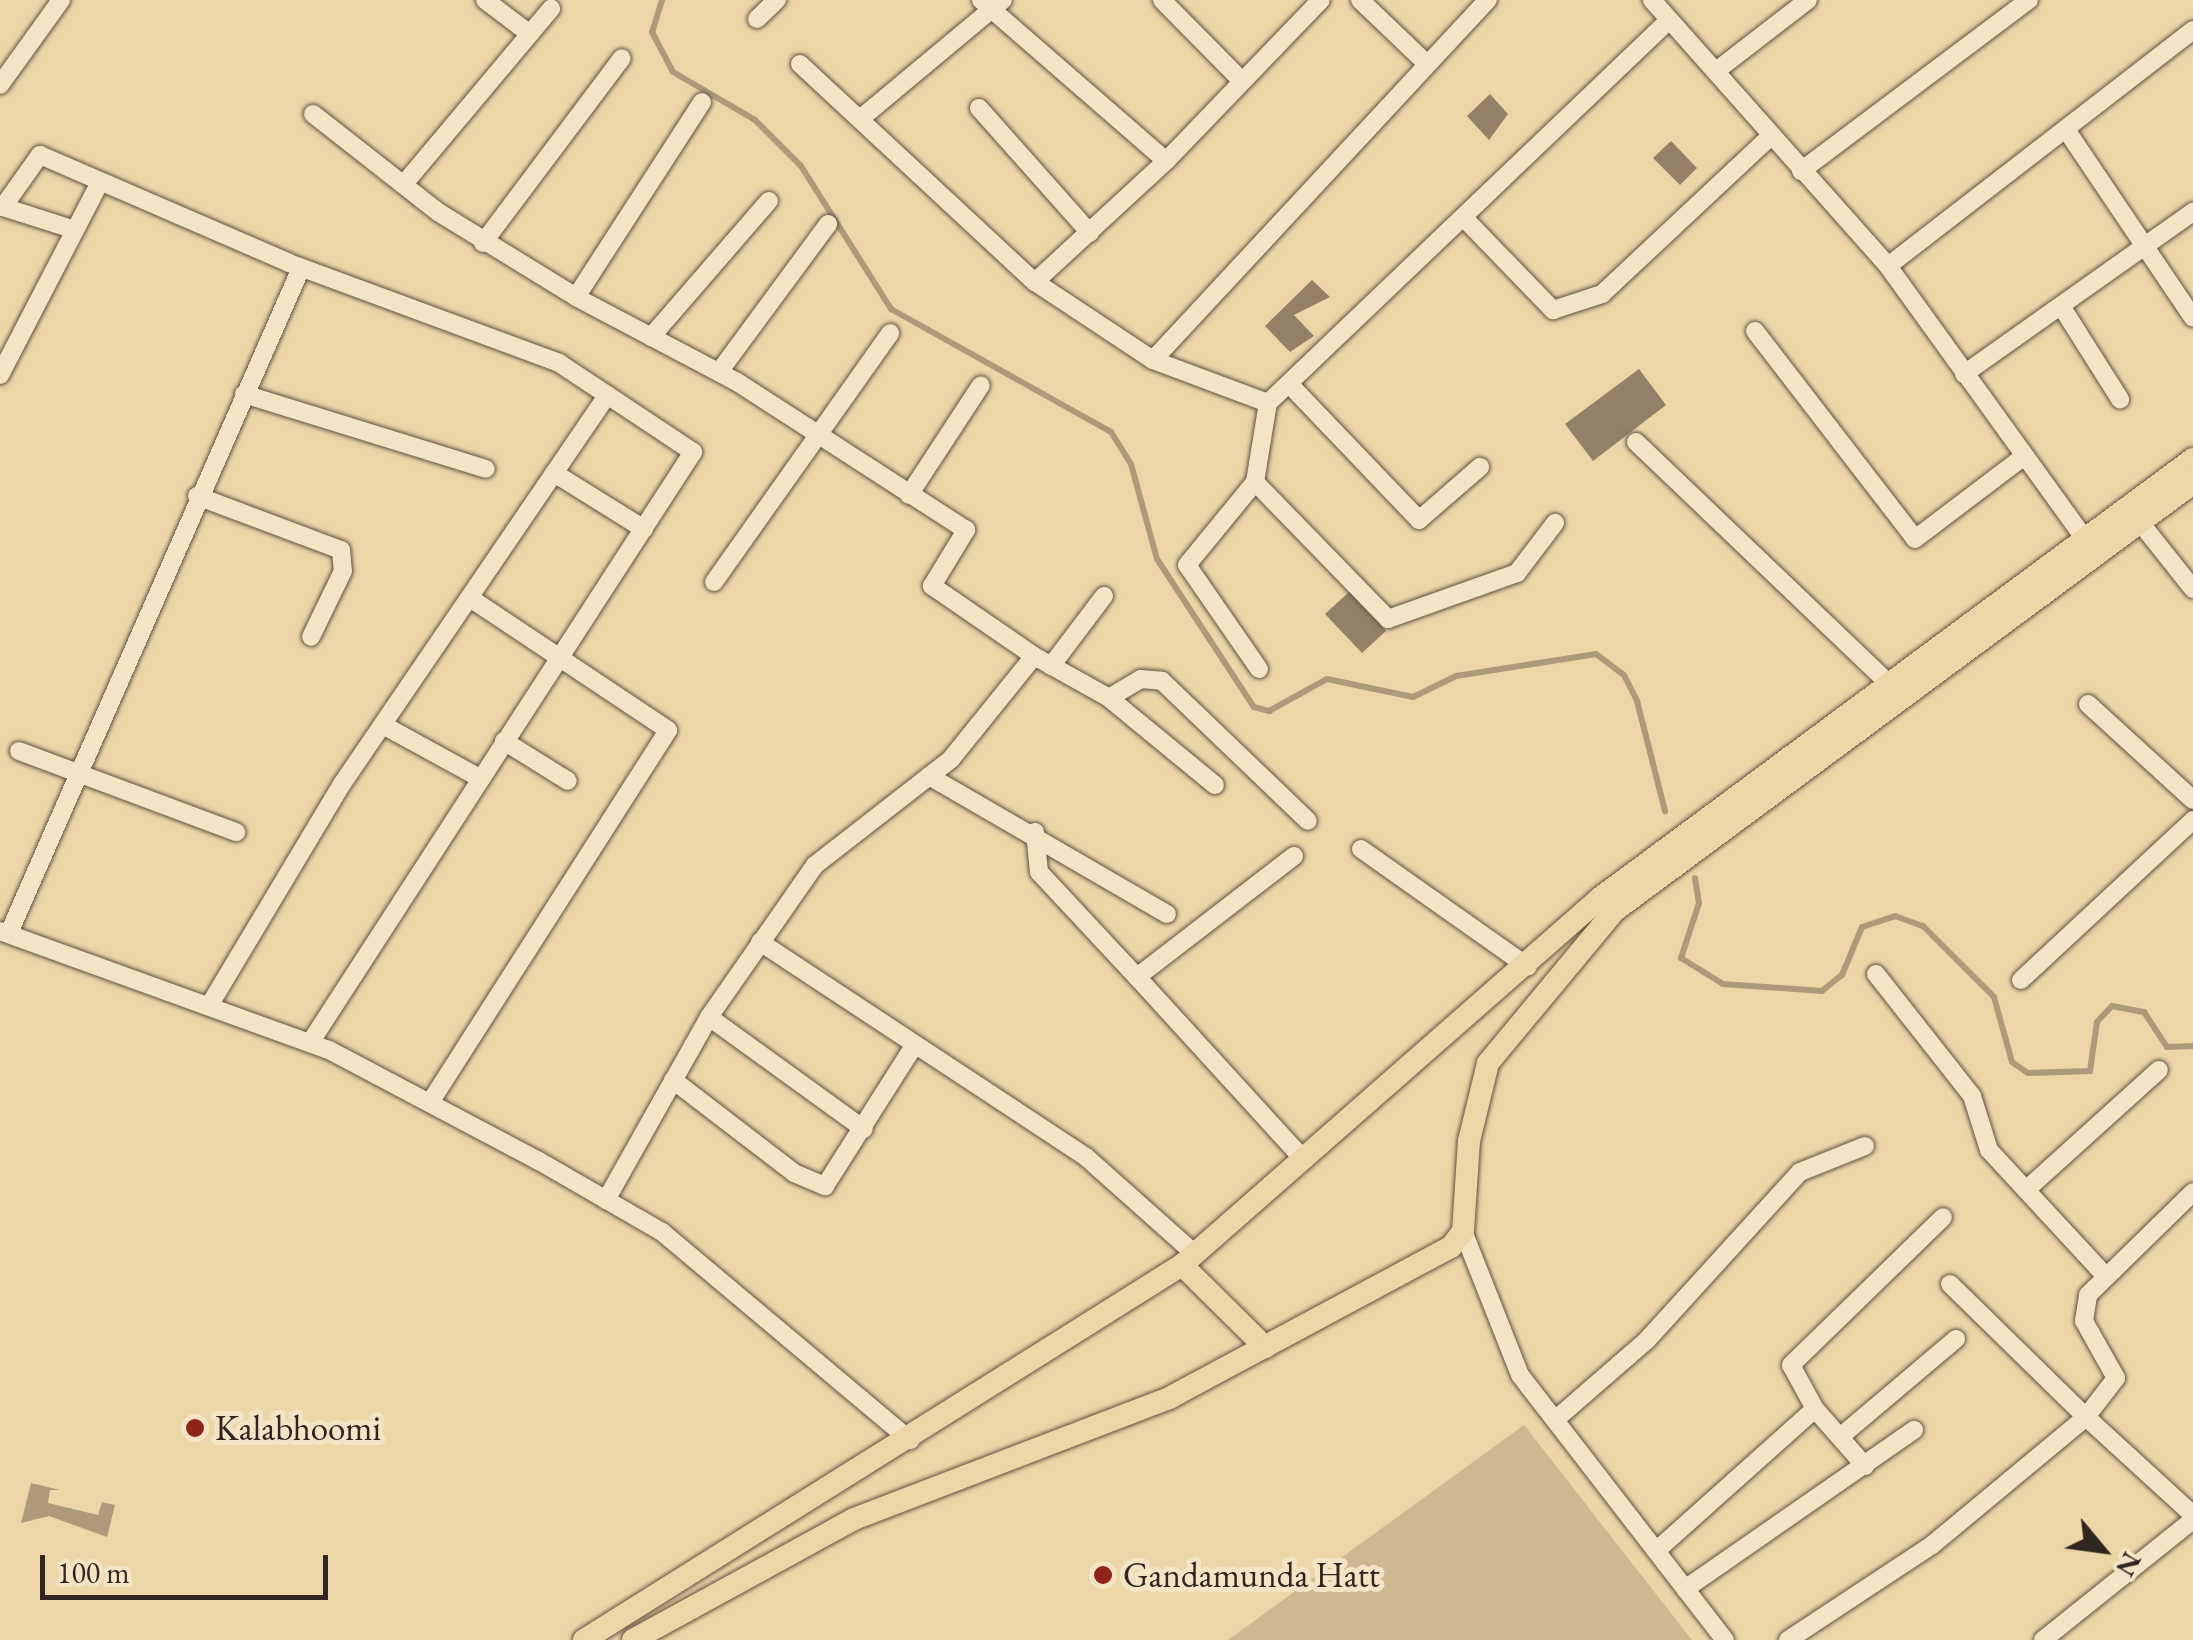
<!DOCTYPE html>
<html>
<head>
<meta charset="utf-8">
<style>
	body { margin:0 }
	#map { position:relative; width:2193px; height:1640px; overflow:hidden; background:#ecd6a8; font-family:"EB Garamond",serif }
	div>[style] { position:absolute }
	.green>* { inset:0; background:#ccb891 }
	.water>* { inset:0; background:#ac9a7a }
	.stream>* { height:6px; margin:-3px; padding:0 3px; transform-origin:3px; border-radius:3px; background:#ac9a7a }
	.building>* { inset:0; background:#928167 }
	.roads { filter:drop-shadow(0 0 2px #605142) drop-shadow(0 0 2px #605142) }
	.minor>* { height:18px; margin:-9px; padding:0 9px; transform-origin:9px; border-radius:9px; background:#f3e4c6 }
	.major>* { height:22px; margin:-11px; padding:0 11px; transform-origin:11px; border-radius:11px; background:#ecd6a8 }
	.dots>* { width:28px; height:28px; translate:-50% -50%; box-sizing:border-box; border:5px solid #f3e4c6; border-radius:50% }
	span { translate:-50% -50%; white-space:nowrap; text-align:center; line-height:1.15; -webkit-text-stroke:10px #f3e4c6; paint-order:stroke }
	.poi-label { font-size:35px; color:#312520 }
	.left { translate:0 -50%; text-align:left }
	.north { position:absolute; left:2053px; top:1500px; width:100px; height:100px; -webkit-text-stroke:8px #f3e4c6; paint-order:stroke; rotate:119deg; font-size:28px; font-weight:700; line-height:40px; text-align:center; color:#312520 }
	.north::after { content:''; display:block; margin:auto; width:35px; height:45px; background:#312520; clip-path:polygon(50% 0,100% 100%,50% 72%,0 100%) }
	.scale { position:absolute; left:40px; top:1555px; width:288px; height:45px; box-sizing:border-box; border:5px solid #312520; border-top:0; padding-left:12px; font-size:30px; line-height:35px; white-space:nowrap; color:#312520; -webkit-text-stroke:8px #f3e4c6; paint-order:stroke }
</style>
</head>
<body>
<div id="map">
	<div class="green">
		<div style="clip-path:polygon(1524px 1425px,1692px 1640px,1228px 1640px)"></div>
	</div>
	<div class="water">
		<div style="clip-path:polygon(31px 1483px,60px 1490px,50px 1490px,48px 1503px,98px 1515px,102px 1502px,115px 1505px,107px 1537px,49px 1516px,21px 1523px)"></div>
	</div>
	<div class="stream">
		<div style="left:662px;top:0;width:34px;rotate:107deg"></div>
		<div style="left:652px;top:32px;width:45px;rotate:62.3deg"></div>
		<div style="left:673px;top:72px;width:95px;rotate:30.3deg"></div>
		<div style="left:755px;top:120px;width:65px;rotate:45deg"></div>
		<div style="left:801px;top:166px;width:169px;rotate:57.8deg"></div>
		<div style="left:891px;top:309px;width:252px;rotate:29.2deg"></div>
		<div style="left:1111px;top:432px;width:38px;rotate:58deg"></div>
		<div style="left:1131px;top:464px;width:98px;rotate:74.7deg"></div>
		<div style="left:1157px;top:559px;width:177px;rotate:56.8deg"></div>
		<div style="left:1254px;top:707px;width:16px;rotate:15deg"></div>
		<div style="left:1269px;top:711px;width:66px;rotate:-28.9deg"></div>
		<div style="left:1327px;top:679px;width:88px;rotate:11.8deg"></div>
		<div style="left:1413px;top:697px;width:48px;rotate:-26deg"></div>
		<div style="left:1456px;top:676px;width:142px;rotate:-8.9deg"></div>
		<div style="left:1596px;top:654px;width:35px;rotate:37deg"></div>
		<div style="left:1624px;top:675px;width:29px;rotate:63deg"></div>
		<div style="left:1637px;top:701px;width:114px;rotate:75.7deg"></div>
		<div style="left:1695px;top:878px;width:25px;rotate:81deg"></div>
		<div style="left:1699px;top:903px;width:58px;rotate:108.1deg"></div>
		<div style="left:1681px;top:958px;width:49px;rotate:31.8deg"></div>
		<div style="left:1723px;top:984px;width:99px;rotate:4deg"></div>
		<div style="left:1822px;top:991px;width:26px;rotate:-39deg"></div>
		<div style="left:1842px;top:975px;width:52px;rotate:-67.4deg"></div>
		<div style="left:1862px;top:927px;width:35px;rotate:-18deg"></div>
		<div style="left:1895px;top:916px;width:30px;rotate:20deg"></div>
		<div style="left:1923px;top:926px;width:100px;rotate:45deg"></div>
		<div style="left:1994px;top:997px;width:67px;rotate:74.5deg"></div>
		<div style="left:2012px;top:1062px;width:19px;rotate:35deg"></div>
		<div style="left:2028px;top:1073px;width:62px;rotate:-1.8deg"></div>
		<div style="left:2090px;top:1071px;width:49px;rotate:-81.9deg"></div>
		<div style="left:2097px;top:1022px;width:22px;rotate:-47deg"></div>
		<div style="left:2112px;top:1006px;width:33px;rotate:11deg"></div>
		<div style="left:2144px;top:1012px;width:42px;rotate:56.7deg"></div>
		<div style="left:2167px;top:1047px;width:26px;rotate:-2deg"></div>
	</div>
	<div class="building">
		<div style="clip-path:polygon(1490px 94px,1508px 114px,1489px 140px,1467px 116px)"></div>
		<div style="clip-path:polygon(1671px 141px,1697px 168px,1680px 185px,1653px 158px)"></div>
		<div style="clip-path:polygon(1312px 280px,1330px 297px,1294px 315px,1314px 336px,1290px 352px,1265px 326px)"></div>
		<div style="clip-path:polygon(1639px 369px,1666px 405px,1593px 461px,1565px 424px)"></div>
		<div style="clip-path:polygon(1349px 592px,1386px 631px,1362px 653px,1325px 614px)"></div>
	</div>
	<div class="roads">
		<div class="minor">
			<div style="left:485px;top:0;width:56px;rotate:37.1deg"></div>
			<div style="left:981px;top:0;width:245px;rotate:41deg"></div>
			<div style="left:1166px;top:161px;width:178px;rotate:137.3deg"></div>
			<div style="left:1162px;top:0;width:112px;rotate:45.4deg"></div>
			<div style="left:1360px;top:0;width:91px;rotate:43.7deg"></div>
			<div style="left:1652px;top:0;width:356px;rotate:48.4deg"></div>
			<div style="left:1888px;top:266px;width:333px;rotate:54.2deg"></div>
			<div style="left:757px;top:19px;width:28px;rotate:-44deg"></div>
			<div style="left:800px;top:64px;width:321px;rotate:42.9deg"></div>
			<div style="left:1035px;top:282px;width:141px;rotate:33.5deg"></div>
			<div style="left:1153px;top:360px;width:123px;rotate:20.5deg"></div>
			<div style="left:1268px;top:403px;width:555px;rotate:-43.68deg"></div>
			<div style="left:1716px;top:71px;width:116px;rotate:-37.7deg"></div>
			<div style="left:0;top:85px;width:105px;rotate:-54.3deg"></div>
			<div style="left:979px;top:108px;width:167px;rotate:48.4deg"></div>
			<div style="left:313px;top:114px;width:159px;rotate:38.1deg"></div>
			<div style="left:438px;top:212px;width:162px;rotate:31.6deg"></div>
			<div style="left:860px;top:119px;width:186px;rotate:-39.8deg"></div>
			<div style="left:2067px;top:131px;width:225px;rotate:56deg"></div>
			<div style="left:1166px;top:161px;width:223px;rotate:-46.1deg"></div>
			<div style="left:1801px;top:171px;width:285px;rotate:-36.9deg"></div>
			<div style="left:404px;top:184px;width:229px;rotate:-50deg"></div>
			<div style="left:1465px;top:219px;width:127px;rotate:46deg"></div>
			<div style="left:1553px;top:310px;width:52px;rotate:-18.1deg"></div>
			<div style="left:1602px;top:294px;width:230px;rotate:-43.1deg"></div>
			<div style="left:72px;top:229px;width:72px;rotate:-162.3deg"></div>
			<div style="left:3px;top:207px;width:64px;rotate:-54.6deg"></div>
			<div style="left:40px;top:155px;width:271px;rotate:23.4deg"></div>
			<div style="left:289px;top:263px;width:288px;rotate:20.3deg"></div>
			<div style="left:559px;top:363px;width:161px;rotate:33.6deg"></div>
			<div style="left:693px;top:452px;width:704px;rotate:122.95deg"></div>
			<div style="left:483px;top:243px;width:231px;rotate:-53.1deg"></div>
			<div style="left:1888px;top:266px;width:386px;rotate:-37.7deg"></div>
			<div style="left:2063px;top:309px;width:107px;rotate:57.7deg"></div>
			<div style="left:1755px;top:331px;width:262px;rotate:52.4deg"></div>
			<div style="left:1915px;top:539px;width:136px;rotate:-37.2deg"></div>
			<div style="left:651px;top:337px;width:180px;rotate:-49.1deg"></div>
			<div style="left:1153px;top:360px;width:492px;rotate:-47.1deg"></div>
			<div style="left:719px;top:372px;width:184px;rotate:-53.6deg"></div>
			<div style="left:1964px;top:374px;width:281px;rotate:-35.3deg"></div>
			<div style="left:0;top:375px;width:217px;rotate:-62.6deg"></div>
			<div style="left:1292px;top:387px;width:184px;rotate:46.3deg"></div>
			<div style="left:1419px;top:520px;width:81px;rotate:-41deg"></div>
			<div style="left:244px;top:394px;width:253px;rotate:17.2deg"></div>
			<div style="left:1636px;top:442px;width:346px;rotate:43.7deg"></div>
			<div style="left:554px;top:473px;width:106px;rotate:31.9deg"></div>
			<div style="left:1255px;top:482px;width:191px;rotate:45.8deg"></div>
			<div style="left:1388px;top:619px;width:137px;rotate:-19.6deg"></div>
			<div style="left:1517px;top:573px;width:63px;rotate:-52.8deg"></div>
			<div style="left:909px;top:495px;width:131px;rotate:-56.8deg"></div>
			<div style="left:197px;top:496px;width:154px;rotate:20.6deg"></div>
			<div style="left:341px;top:550px;width:21px;rotate:85deg"></div>
			<div style="left:343px;top:571px;width:73px;rotate:115.9deg"></div>
			<div style="left:2139px;top:521px;width:87px;rotate:51.5deg"></div>
			<div style="left:714px;top:582px;width:305px;rotate:-54.7deg"></div>
			<div style="left:1034px;top:656px;width:86px;rotate:29.2deg"></div>
			<div style="left:1109px;top:698px;width:137px;rotate:39.4deg"></div>
			<div style="left:1051px;top:666px;width:88px;rotate:-52.9deg"></div>
			<div style="left:1259px;top:669px;width:126px;rotate:-124.7deg"></div>
			<div style="left:1187px;top:565px;width:107px;rotate:-50.7deg"></div>
			<div style="left:1255px;top:482px;width:80px;rotate:-80.7deg"></div>
			<div style="left:1109px;top:698px;width:37px;rotate:-31deg"></div>
			<div style="left:1141px;top:679px;width:21px;rotate:5deg"></div>
			<div style="left:1162px;top:681px;width:202px;rotate:43.8deg"></div>
			<div style="left:2088px;top:704px;width:142px;rotate:42.4deg"></div>
			<div style="left:383px;top:725px;width:111px;rotate:28.7deg"></div>
			<div style="left:504px;top:741px;width:75px;rotate:32deg"></div>
			<div style="left:19px;top:751px;width:232px;rotate:20.5deg"></div>
			<div style="left:929px;top:776px;width:275px;rotate:30.1deg"></div>
			<div style="left:1035px;top:832px;width:40px;rotate:84.3deg"></div>
			<div style="left:1039px;top:872px;width:144px;rotate:47deg"></div>
			<div style="left:1361px;top:849px;width:204px;rotate:35.2deg"></div>
			<div style="left:1294px;top:856px;width:198px;rotate:142.4deg"></div>
			<div style="left:1137px;top:977px;width:245px;rotate:47.6deg"></div>
			<div style="left:0;top:931px;width:350px;rotate:19.9deg"></div>
			<div style="left:329px;top:1050px;width:238px;rotate:27.9deg"></div>
			<div style="left:539px;top:1161px;width:142px;rotate:30deg"></div>
			<div style="left:662px;top:1232px;width:324px;rotate:40deg"></div>
			<div style="left:9px;top:933px;width:726px;rotate:-66.29deg"></div>
			<div style="left:760px;top:942px;width:391px;rotate:33.4deg"></div>
			<div style="left:1086px;top:1157px;width:147px;rotate:41.7deg"></div>
			<div style="left:1876px;top:974px;width:155px;rotate:51.8deg"></div>
			<div style="left:1972px;top:1096px;width:57px;rotate:72.5deg"></div>
			<div style="left:1989px;top:1150px;width:168px;rotate:47.2deg"></div>
			<div style="left:2021px;top:980px;width:235px;rotate:-42.9deg"></div>
			<div style="left:209px;top:1006px;width:259px;rotate:-59.1deg"></div>
			<div style="left:342px;top:784px;width:471px;rotate:-55.7deg"></div>
			<div style="left:709px;top:1017px;width:191px;rotate:35.9deg"></div>
			<div style="left:673px;top:1080px;width:153px;rotate:37.5deg"></div>
			<div style="left:794px;top:1173px;width:34px;rotate:23deg"></div>
			<div style="left:825px;top:1186px;width:166px;rotate:-57.6deg"></div>
			<div style="left:431px;top:1101px;width:440px;rotate:-57.4deg"></div>
			<div style="left:668px;top:730px;width:238px;rotate:-146.3deg"></div>
			<div style="left:2026px;top:1190px;width:179px;rotate:-42.1deg"></div>
			<div style="left:606px;top:1200px;width:210px;rotate:-60.6deg"></div>
			<div style="left:709px;top:1017px;width:185px;rotate:-55.1deg"></div>
			<div style="left:815px;top:865px;width:172px;rotate:-37.9deg"></div>
			<div style="left:951px;top:759px;width:132px;rotate:-51.1deg"></div>
			<div style="left:1034px;top:656px;width:124px;rotate:-145.5deg"></div>
			<div style="left:932px;top:586px;width:66px;rotate:-58.7deg"></div>
			<div style="left:966px;top:530px;width:273px;rotate:-147.1deg"></div>
			<div style="left:737px;top:382px;width:182px;rotate:-152.2deg"></div>
			<div style="left:576px;top:297px;width:232px;rotate:-57.1deg"></div>
			<div style="left:1463px;top:1231px;width:155px;rotate:68.4deg"></div>
			<div style="left:1520px;top:1375px;width:335px;rotate:52.3deg"></div>
			<div style="left:1950px;top:1284px;width:190px;rotate:44.4deg"></div>
			<div style="left:2086px;top:1417px;width:49px;rotate:-52.4deg"></div>
			<div style="left:2116px;top:1378px;width:65px;rotate:-119.3deg"></div>
			<div style="left:2084px;top:1321px;width:26px;rotate:-81deg"></div>
			<div style="left:2088px;top:1295px;width:147px;rotate:-44.4deg"></div>
			<div style="left:1815px;top:1409px;width:76px;rotate:48.7deg"></div>
			<div style="left:1555px;top:1420px;width:122px;rotate:-41deg"></div>
			<div style="left:1647px;top:1340px;width:227px;rotate:-47.7deg"></div>
			<div style="left:1800px;top:1172px;width:70px;rotate:-21.8deg"></div>
			<div style="left:1840px;top:1437px;width:152px;rotate:-40.2deg"></div>
			<div style="left:1656px;top:1551px;width:213px;rotate:-41.8deg"></div>
			<div style="left:1815px;top:1409px;width:50px;rotate:-118.6deg"></div>
			<div style="left:1791px;top:1365px;width:212px;rotate:-44.2deg"></div>
			<div style="left:1685px;top:1589px;width:279px;rotate:-34.8deg"></div>
			<div style="left:1788px;top:1640px;width:173px;rotate:-33.4deg"></div>
			<div style="left:1932px;top:1545px;width:200px;rotate:-39.7deg"></div>
			<div style="left:2086px;top:1417px;width:145px;rotate:42.5deg"></div>
			<div style="left:2043px;top:1640px;width:192px;rotate:-38.7deg"></div>
		</div>
		<div class="major">
			<div style="left:1182px;top:1265px;width:117px;rotate:44.7deg"></div>
			<div style="left:584px;top:1640px;width:706px;rotate:-32.09deg"></div>
			<div style="left:1182px;top:1265px;width:556px;rotate:-41.28deg"></div>
			<div style="left:1600px;top:898px;width:738px;rotate:-36.51deg"></div>
			<div style="left:633px;top:1640px;width:252px;rotate:-28.7deg"></div>
			<div style="left:854px;top:1519px;width:340px;rotate:-21deg"></div>
			<div style="left:1171px;top:1397px;width:318px;rotate:-28.2deg"></div>
			<div style="left:1451px;top:1247px;width:20px;rotate:-53deg"></div>
			<div style="left:1463px;top:1231px;width:90px;rotate:-86.2deg"></div>
			<div style="left:1469px;top:1141px;width:80px;rotate:-76.3deg"></div>
			<div style="left:1488px;top:1063px;width:197px;rotate:-50.3deg"></div>
			<div style="left:1614px;top:911px;width:720px;rotate:-36.47deg"></div>
		</div>
	</div>
	<div class="dots">
		<div style="left:195px;top:1428px;background:#8f2418"></div>
		<div style="left:1103px;top:1575px;background:#8f2418"></div>
	</div>
	<div class="poi-label">
		<span class="left" style="left:215px;top:1428px">Kalabhoomi</span>
		<span class="left" style="left:1123px;top:1575px">Gandamunda Hatt</span>
	</div>
	<div class="north">N</div>
	<div class="scale">100 m</div>
</div>
</body>
</html>
